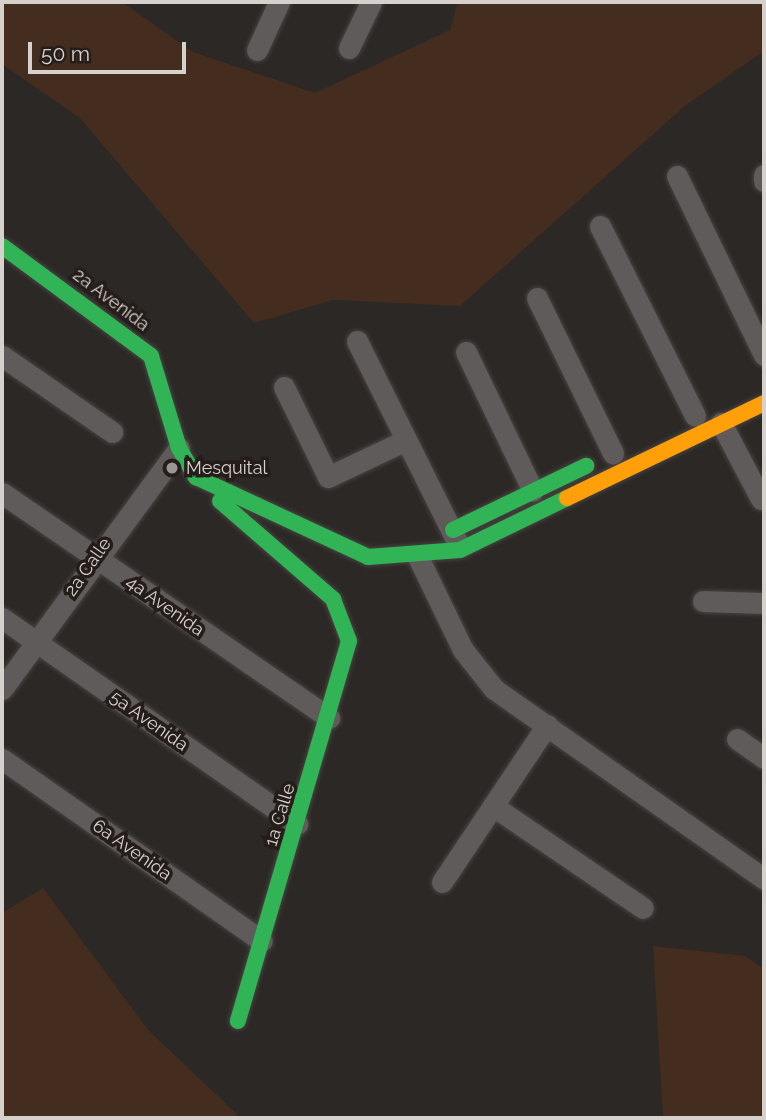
<!DOCTYPE html>
<html>
<head>
<meta charset="utf-8">
<style>
	body { margin:0 }
	#map { position:relative; width:766px; height:1120px; overflow:hidden; background:#2c2825; font-family:Raleway,sans-serif }
	div>[style] { position:absolute }
	.green>* { inset:0; background:#442d1f }
	.roads { filter:drop-shadow(0 0 2px #474341) drop-shadow(0 0 2px #474341) }
	.street>* { height:21px; margin:-10.5px; padding:0 10.5px; transform-origin:10.5px; border-radius:10.5px; background:#5e5b5a }
	.fast>* { height:16px; margin:-8px; padding:0 8px; transform-origin:8px; border-radius:8px; background:#30b455 }
	.slow>* { height:16px; margin:-8px; padding:0 8px; transform-origin:8px; border-radius:8px; background:#ff9f0a }
	.dots>* { width:19px; height:19px; translate:-50% -50%; box-sizing:border-box; border:4px solid #251d19; border-radius:50% }
	span { translate:-50% -50%; white-space:nowrap; text-align:center; line-height:1.15; -webkit-text-stroke:7px #251d19; paint-order:stroke }
	.street-label { font-size:18px; color:#d7d1ce }
	.poi-label { font-size:18px; color:#d7d1ce }
	.left { translate:0 -50%; text-align:left }
	.frame { position:absolute; inset:0; border:4px solid #d7d1ce; pointer-events:none }
	.scale { position:absolute; left:28px; top:42px; width:158px; height:32px; box-sizing:border-box; border:4px solid #d7d1ce; border-top:0; padding-left:9px; font-size:21px; line-height:24px; white-space:nowrap; color:#d7d1ce; -webkit-text-stroke:5px #251d19; paint-order:stroke }
</style>
</head>
<body>
<div id="map">
	<div class="green">
		<div style="clip-path:polygon(2px 2px,122px 2px,193px 52px,315px 93px,450px 30px,458px 2px,764px 2px,764px 51px,686px 105px,460px 306px,333px 300px,254px 323px,80px 118px,2px 64px)"></div>
		<div style="clip-path:polygon(43px 888px,148px 1030px,241px 1118px,2px 1118px,2px 913px)"></div>
		<div style="clip-path:polygon(653px 946px,745px 956px,764px 969px,764px 1118px,663px 1118px)"></div>
	</div>
	<div class="roads">
		<div class="street">
			<div style="left:349px;top:48px;width:51px;rotate:-64.4deg"></div>
			<div style="left:257px;top:50px;width:53px;rotate:-65.4deg"></div>
			<div style="left:764px;top:175px;width:6px;rotate:90deg"></div>
			<div style="left:677px;top:176px;width:199px;rotate:64.1deg"></div>
			<div style="left:600px;top:226px;width:212px;rotate:63.4deg"></div>
			<div style="left:537px;top:298px;width:173px;rotate:63.9deg"></div>
			<div style="left:357px;top:341px;width:225px;rotate:63.5deg"></div>
			<div style="left:466px;top:352px;width:154px;rotate:64.3deg"></div>
			<div style="left:2px;top:356px;width:134px;rotate:34.6deg"></div>
			<div style="left:284px;top:387px;width:100px;rotate:63.9deg"></div>
			<div style="left:328px;top:477px;width:84px;rotate:-25.3deg"></div>
			<div style="left:721px;top:423px;width:86px;rotate:62.2deg"></div>
			<div style="left:2px;top:493px;width:397px;rotate:34.5deg"></div>
			<div style="left:418px;top:557px;width:103px;rotate:64.2deg"></div>
			<div style="left:463px;top:650px;width:50px;rotate:51.5deg"></div>
			<div style="left:494px;top:689px;width:330px;rotate:35.1deg"></div>
			<div style="left:703px;top:601px;width:61px;rotate:1.9deg"></div>
			<div style="left:2px;top:618px;width:360px;rotate:34.9deg"></div>
			<div style="left:2px;top:689px;width:299px;rotate:-53.7deg"></div>
			<div style="left:737px;top:739px;width:33px;rotate:35deg"></div>
			<div style="left:2px;top:759px;width:317px;rotate:35deg"></div>
			<div style="left:493px;top:806px;width:181px;rotate:34.2deg"></div>
			<div style="left:442px;top:882px;width:189px;rotate:-56.2deg"></div>
		</div>
		<div class="fast">
			<div style="left:2px;top:246px;width:185px;rotate:36.4deg"></div>
			<div style="left:151px;top:356px;width:96px;rotate:73.1deg"></div>
			<div style="left:179px;top:448px;width:34px;rotate:60deg"></div>
			<div style="left:196px;top:477px;width:190px;rotate:24.9deg"></div>
			<div style="left:368px;top:557px;width:92px;rotate:-4.4deg"></div>
			<div style="left:460px;top:550px;width:119px;rotate:-25.9deg"></div>
			<div style="left:220px;top:501px;width:150px;rotate:40.9deg"></div>
			<div style="left:333px;top:599px;width:45px;rotate:69.1deg"></div>
			<div style="left:349px;top:641px;width:396px;rotate:106.3deg"></div>
			<div style="left:453px;top:530px;width:148px;rotate:-25.7deg"></div>
		</div>
		<div class="slow">
			<div style="left:567px;top:498px;width:219px;rotate:-25.7deg"></div>
		</div>
	</div>
	<div class="dots">
		<div style="left:172px;top:468px;background:#9b9693"></div>
	</div>
	<div class="street-label">
		<span style="left:111px;top:300px;rotate:37deg">2a Avenida</span>
		<span style="left:88px;top:567px;rotate:-55deg">2a Calle</span>
		<span style="left:165px;top:606px;rotate:35deg">4a Avenida</span>
		<span style="left:149px;top:721px;rotate:35deg">5a Avenida</span>
		<span style="left:280px;top:815px;rotate:-73deg">1a Calle</span>
		<span style="left:132px;top:850px;rotate:35deg">6a Avenida</span>
	</div>
	<div class="poi-label">
		<span class="left" style="left:186px;top:468px">Mesquital</span>
	</div>
	<div class="frame"></div>
	<div class="scale">50 m</div>
</div>
</body>
</html>
